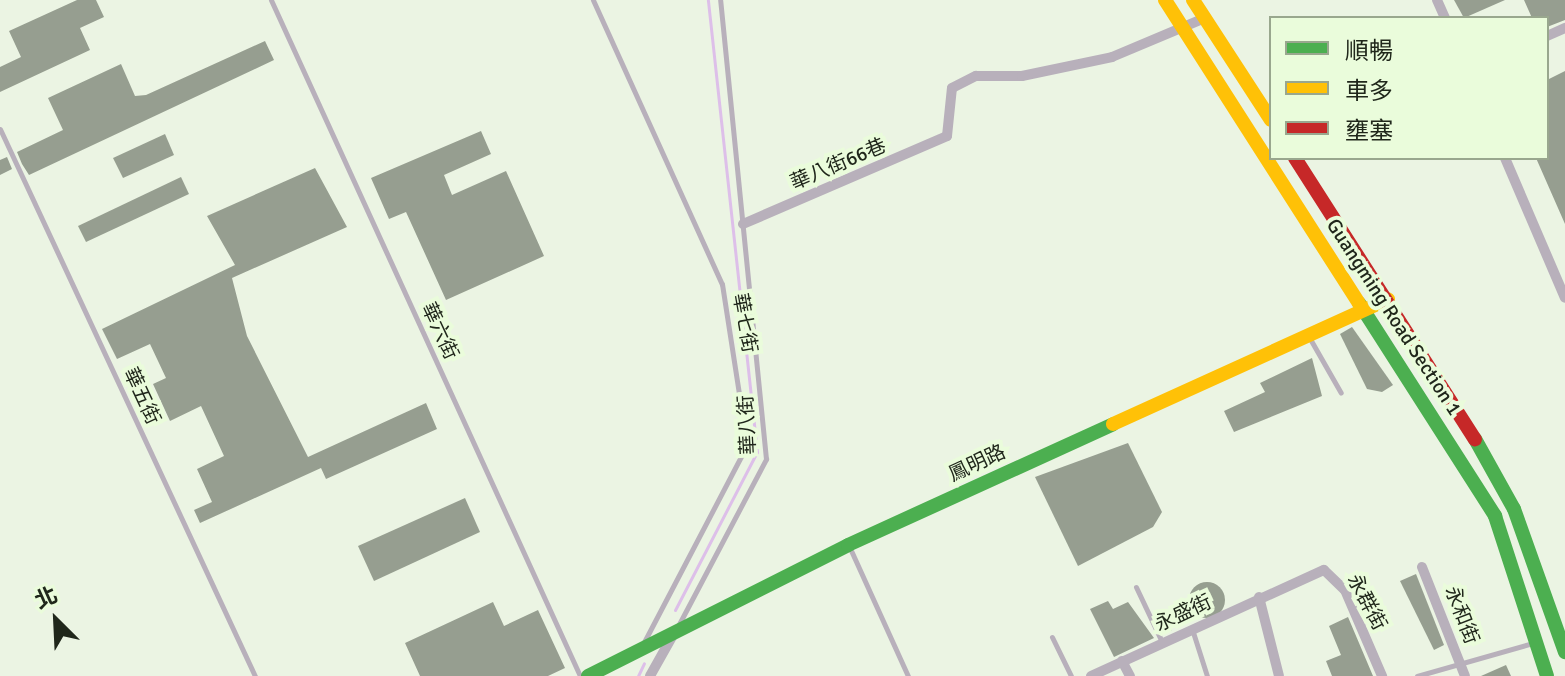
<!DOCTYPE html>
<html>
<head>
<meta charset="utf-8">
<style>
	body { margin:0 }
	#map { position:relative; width:1565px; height:676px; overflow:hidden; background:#ebf4e3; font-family:Signika,"Noto Sans TC",sans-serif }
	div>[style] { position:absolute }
	.stream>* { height:3px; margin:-1.5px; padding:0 1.5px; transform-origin:1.5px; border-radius:1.5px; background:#ddbfe9 }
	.building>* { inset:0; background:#969e90 }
	.round { border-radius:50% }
	.lane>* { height:5px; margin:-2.5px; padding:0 2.5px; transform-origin:2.5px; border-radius:2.5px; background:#b8b0bb }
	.street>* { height:10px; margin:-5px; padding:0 5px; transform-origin:5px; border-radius:5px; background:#b8b0bb }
	.fast>* { height:14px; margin:-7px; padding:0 7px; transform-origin:7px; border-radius:7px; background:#4caf50 }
	.slow>* { height:14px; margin:-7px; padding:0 7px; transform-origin:7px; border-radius:7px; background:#ffc107 }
	.jam>* { height:14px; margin:-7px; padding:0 7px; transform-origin:7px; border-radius:7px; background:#c62828 }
	span { translate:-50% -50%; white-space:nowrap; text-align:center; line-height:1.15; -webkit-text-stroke:8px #eafcdb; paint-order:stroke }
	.street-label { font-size:20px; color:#20271b }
	.legend { position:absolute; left:1269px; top:16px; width:280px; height:144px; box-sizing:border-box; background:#eafcdb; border:2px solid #99a78e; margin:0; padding:10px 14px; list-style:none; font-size:24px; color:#20271b }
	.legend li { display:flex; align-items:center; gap:16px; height:40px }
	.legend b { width:40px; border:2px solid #99a78e }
	.north { position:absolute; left:16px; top:580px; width:80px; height:80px; -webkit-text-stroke:6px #eafcdb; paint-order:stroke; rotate:336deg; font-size:22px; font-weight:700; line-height:32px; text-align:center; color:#20271b }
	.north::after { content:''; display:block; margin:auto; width:28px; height:36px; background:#20271b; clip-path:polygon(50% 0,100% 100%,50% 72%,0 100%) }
</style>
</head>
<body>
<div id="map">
	<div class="stream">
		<div style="left:675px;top:610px;width:178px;rotate:-62.6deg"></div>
		<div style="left:757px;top:452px;width:455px;rotate:-96.2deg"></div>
		<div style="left:638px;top:676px;width:14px;rotate:-65deg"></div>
	</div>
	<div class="building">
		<div style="clip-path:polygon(77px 0,96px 0,104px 17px,80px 28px,90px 50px,0 92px,0 67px,21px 57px,9px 31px)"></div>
		<div style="clip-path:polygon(1454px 0,1505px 0,1464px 18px)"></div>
		<div style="clip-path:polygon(1524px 0,1565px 0,1565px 20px,1547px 27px,1547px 18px,1532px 18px)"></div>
		<div style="clip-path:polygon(265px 41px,274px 60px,29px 175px,22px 164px,17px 152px,63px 130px,48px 98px,121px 64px,135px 96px,146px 95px)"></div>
		<div style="clip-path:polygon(1565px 71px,1565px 224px,1536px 158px,1547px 158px,1547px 80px)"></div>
		<div style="clip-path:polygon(481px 131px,491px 154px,444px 175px,452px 195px,506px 171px,544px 256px,446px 300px,406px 212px,389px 219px,371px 178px)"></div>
		<div style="clip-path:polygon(165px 134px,174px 155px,123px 178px,113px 158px)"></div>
		<div style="clip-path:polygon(7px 157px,12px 169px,0 175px,0 160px)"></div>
		<div style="clip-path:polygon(315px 168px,347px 227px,232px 278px,247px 336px,308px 457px,426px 403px,437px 429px,326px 479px,321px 468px,200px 523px,194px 510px,212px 502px,197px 469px,224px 456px,201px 406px,170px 421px,153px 384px,166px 378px,150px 344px,117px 359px,102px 329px,235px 265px,207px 216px)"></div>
		<div style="clip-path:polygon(181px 177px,189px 194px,86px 242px,78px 226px)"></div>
		<div style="clip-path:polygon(1352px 327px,1393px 385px,1382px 392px,1367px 389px,1340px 334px)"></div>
		<div style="clip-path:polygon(1312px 358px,1322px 396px,1234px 432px,1224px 411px,1265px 392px,1260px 383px)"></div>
		<div style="clip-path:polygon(1128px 443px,1162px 512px,1153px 527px,1078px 566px,1035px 477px)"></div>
		<div style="clip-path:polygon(465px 498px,480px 532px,374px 581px,358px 546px)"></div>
		<div style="clip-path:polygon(1416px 574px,1444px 645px,1434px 650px,1400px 581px)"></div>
		<div class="round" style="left:1189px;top:582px;width:36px;height:36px"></div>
		<div style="clip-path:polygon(1108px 601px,1113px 609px,1128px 602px,1154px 638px,1114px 657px,1090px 609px)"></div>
		<div style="clip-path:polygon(493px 602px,504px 626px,538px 610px,565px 668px,548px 676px,420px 676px,405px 643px)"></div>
		<div style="clip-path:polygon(1157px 610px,1172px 630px,1164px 634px)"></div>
		<div style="clip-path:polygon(1348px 617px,1373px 676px,1332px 676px,1326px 661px,1341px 655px,1329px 626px)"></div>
		<div style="clip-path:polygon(1506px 665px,1511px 676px,1481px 676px)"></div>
	</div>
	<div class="lane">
		<div style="left:271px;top:0;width:743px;rotate:65.43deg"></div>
		<div style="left:593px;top:0;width:312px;rotate:65.6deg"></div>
		<div style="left:722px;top:284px;width:163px;rotate:81.2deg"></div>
		<div style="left:747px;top:445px;width:222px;rotate:117.6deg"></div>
		<div style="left:0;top:129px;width:604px;rotate:65.01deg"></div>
		<div style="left:1309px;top:337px;width:64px;rotate:60.3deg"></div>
		<div style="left:849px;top:546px;width:143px;rotate:65.6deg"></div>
		<div style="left:1136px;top:587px;width:61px;rotate:64.7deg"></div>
		<div style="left:678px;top:626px;width:189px;rotate:-62.2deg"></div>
		<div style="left:766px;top:459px;width:461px;rotate:-95.7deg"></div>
		<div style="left:1192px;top:629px;width:49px;rotate:72.3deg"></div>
		<div style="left:1052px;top:637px;width:43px;rotate:64deg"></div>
		<div style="left:1417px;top:676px;width:121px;rotate:-15.9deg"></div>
	</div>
	<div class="street">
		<div style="left:1437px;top:0;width:20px;rotate:66deg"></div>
		<div style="left:1547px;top:36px;width:20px;rotate:-24deg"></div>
		<div style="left:1505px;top:158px;width:152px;rotate:66.8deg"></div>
		<div style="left:743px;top:224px;width:222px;rotate:-23.3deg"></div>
		<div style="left:947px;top:136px;width:48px;rotate:-84.1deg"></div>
		<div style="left:952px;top:88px;width:27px;rotate:-27deg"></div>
		<div style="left:976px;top:76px;width:46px"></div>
		<div style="left:1022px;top:76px;width:92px;rotate:-11.9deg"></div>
		<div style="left:1112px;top:57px;width:101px;rotate:-22.8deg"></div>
		<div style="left:1422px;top:567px;width:117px;rotate:68.5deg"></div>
		<div style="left:1259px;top:597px;width:81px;rotate:75.8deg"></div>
		<div style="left:1122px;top:661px;width:17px;rotate:62deg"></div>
		<div style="left:650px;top:676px;width:47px;rotate:-60.7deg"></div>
		<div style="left:1091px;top:676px;width:256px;rotate:-24.5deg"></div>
		<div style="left:1324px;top:570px;width:29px;rotate:44deg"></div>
		<div style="left:1345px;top:590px;width:94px;rotate:66.7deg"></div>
	</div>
	<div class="fast">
		<div style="left:1359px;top:303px;width:253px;rotate:57.4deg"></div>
		<div style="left:1495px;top:516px;width:168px;rotate:72deg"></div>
		<div style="left:1475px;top:439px;width:80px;rotate:60.9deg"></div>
		<div style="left:1514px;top:509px;width:152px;rotate:70.4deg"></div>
		<div style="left:588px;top:676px;width:291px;rotate:-26.7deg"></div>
		<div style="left:848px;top:545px;width:291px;rotate:-24.5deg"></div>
	</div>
	<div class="slow">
		<div style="left:1165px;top:0;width:360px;rotate:57.4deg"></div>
		<div style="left:1193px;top:0;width:143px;rotate:57deg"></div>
		<div style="left:1113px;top:424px;width:302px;rotate:-24.4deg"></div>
	</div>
	<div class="jam">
		<div style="left:1295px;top:158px;width:334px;rotate:57.4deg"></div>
	</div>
	<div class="street-label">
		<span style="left:838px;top:164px;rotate:-23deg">華八街66巷</span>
		<span style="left:1394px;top:317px;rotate:57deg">Guangming Road Section 1</span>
		<span style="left:745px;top:323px;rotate:80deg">華七街</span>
		<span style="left:440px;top:331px;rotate:65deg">華六街</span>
		<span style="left:142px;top:396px;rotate:65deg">華五街</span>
		<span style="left:747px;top:425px;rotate:-93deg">華八街</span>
		<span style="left:977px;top:463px;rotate:-25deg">鳳明路</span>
		<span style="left:1367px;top:602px;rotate:62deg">永群街</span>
		<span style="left:1183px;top:613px;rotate:-25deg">永盛街</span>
		<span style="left:1462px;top:615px;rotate:69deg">永和街</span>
	</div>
	<ul class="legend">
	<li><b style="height:10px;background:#4caf50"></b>順暢</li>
	<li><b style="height:10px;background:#ffc107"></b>車多</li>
	<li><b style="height:10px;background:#c62828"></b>壅塞</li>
	</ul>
	<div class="north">北</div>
</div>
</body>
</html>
